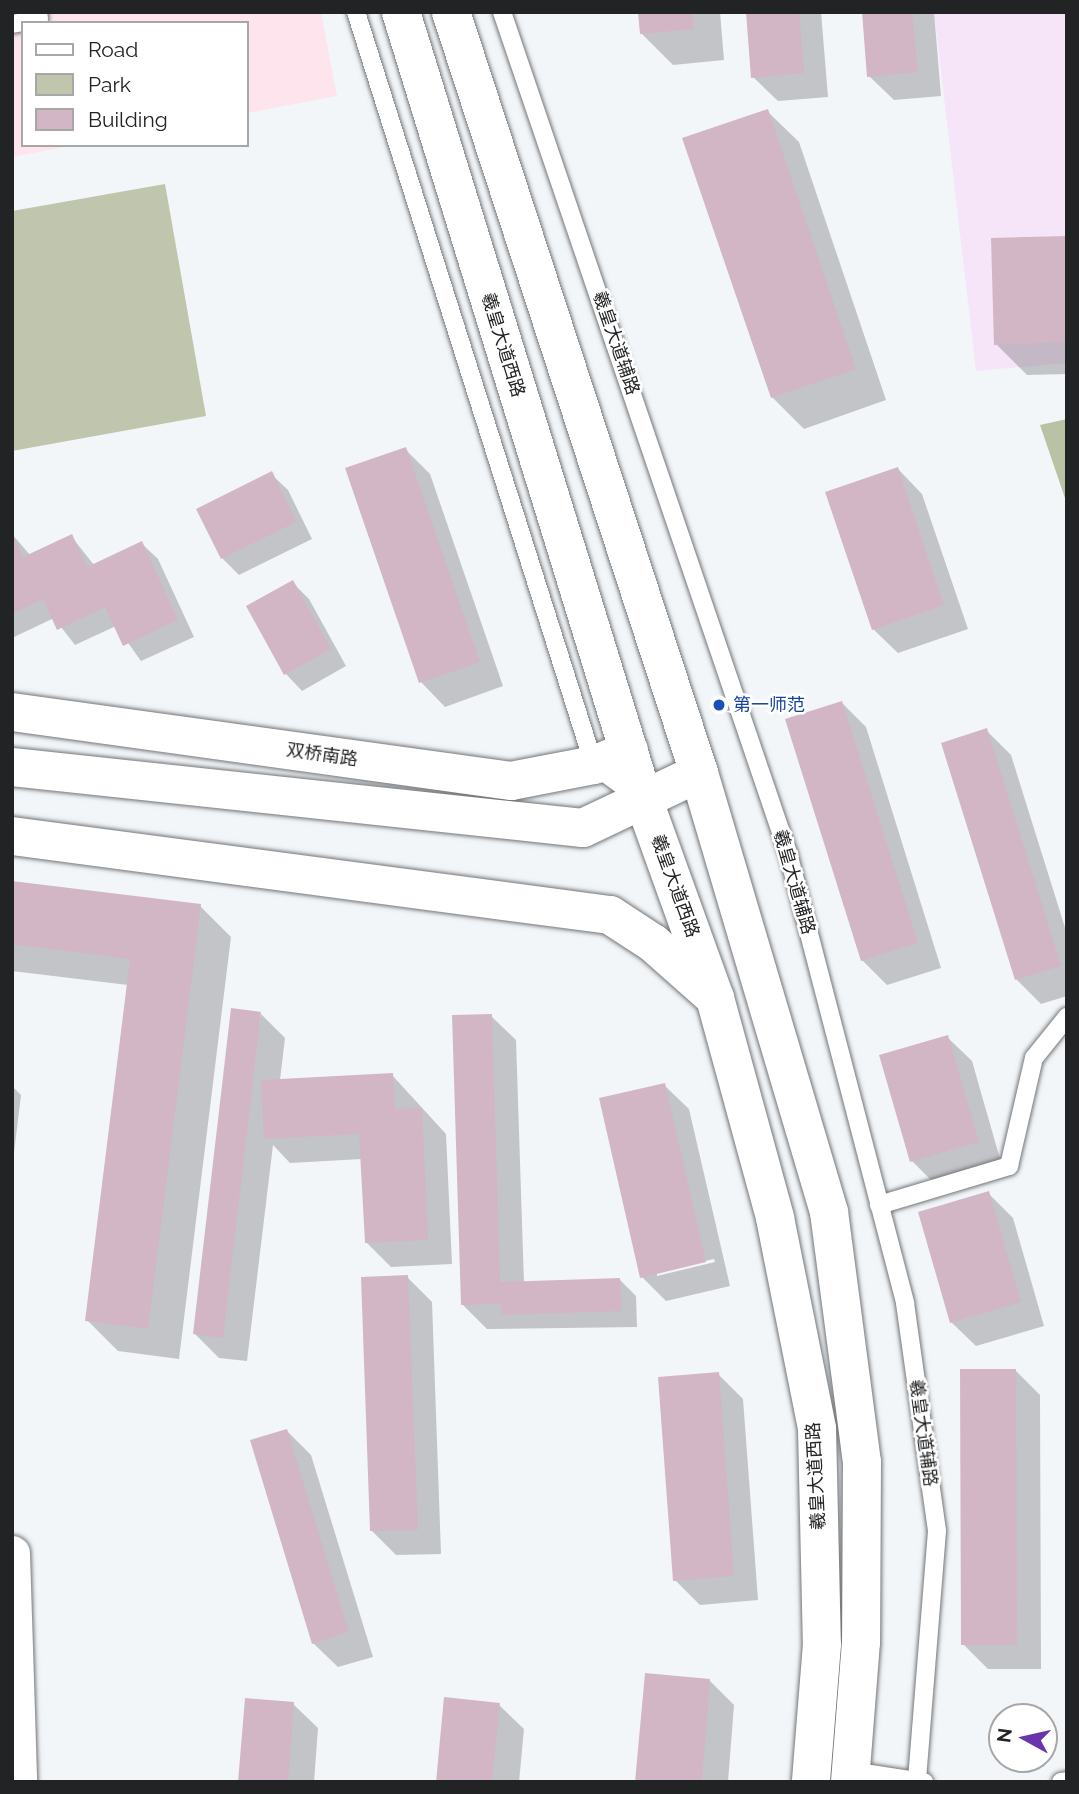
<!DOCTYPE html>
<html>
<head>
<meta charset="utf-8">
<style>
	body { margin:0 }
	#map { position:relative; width:1079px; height:1794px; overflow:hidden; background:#f3f6f9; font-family:Raleway,"Noto Sans SC",sans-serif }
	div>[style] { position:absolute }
	.industrial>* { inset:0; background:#f6e5f8 }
	.education>* { inset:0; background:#fde4ed }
	.green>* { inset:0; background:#c0c6ae }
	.forest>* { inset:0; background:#bac2a5 }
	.shadow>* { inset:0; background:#0003 }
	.building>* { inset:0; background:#d3b6c6 }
	.roads { filter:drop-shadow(0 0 2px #737679) drop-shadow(0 0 2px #737679) }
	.lane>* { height:18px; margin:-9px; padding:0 9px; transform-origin:9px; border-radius:9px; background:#fff }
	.street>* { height:35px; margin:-17.5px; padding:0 17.5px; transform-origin:17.5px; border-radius:17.5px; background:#fff }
	.secondary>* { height:38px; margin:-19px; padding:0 19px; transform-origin:19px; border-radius:19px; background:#fff }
	.primary>* { height:38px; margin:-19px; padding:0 19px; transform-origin:19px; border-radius:19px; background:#fff }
	.dots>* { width:19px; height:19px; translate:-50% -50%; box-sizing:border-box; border:4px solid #fff; border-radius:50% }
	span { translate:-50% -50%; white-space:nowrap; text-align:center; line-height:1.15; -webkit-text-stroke:5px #fff; paint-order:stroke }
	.street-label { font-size:18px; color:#222324 }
	.transit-label { font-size:18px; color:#164399 }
	.left { translate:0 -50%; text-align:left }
	.frame { position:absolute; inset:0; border:14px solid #222324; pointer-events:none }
	.legend { position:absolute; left:21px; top:21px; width:228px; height:126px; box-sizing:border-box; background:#fff; border:2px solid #a7a7a7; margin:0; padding:9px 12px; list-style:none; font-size:21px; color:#222324 }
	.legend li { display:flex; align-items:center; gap:14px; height:35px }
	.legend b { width:35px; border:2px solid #a7a7a7 }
	.north { position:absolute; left:988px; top:1703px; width:70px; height:70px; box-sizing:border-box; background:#fff; border:2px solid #a7a7a7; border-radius:50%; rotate:278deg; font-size:19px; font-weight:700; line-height:28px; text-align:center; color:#222324 }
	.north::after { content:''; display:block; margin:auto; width:24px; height:32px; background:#6a35ac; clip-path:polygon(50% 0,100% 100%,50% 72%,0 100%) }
</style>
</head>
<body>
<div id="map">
	<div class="industrial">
		<div style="clip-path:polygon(934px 12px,1067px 12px,1067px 363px,976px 371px)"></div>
	</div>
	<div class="education">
		<div style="clip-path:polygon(12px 12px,321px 12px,337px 96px,247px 113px,247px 23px,23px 23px,23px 145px,76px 145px,12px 157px)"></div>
	</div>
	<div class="green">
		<div style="clip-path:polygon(165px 184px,206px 416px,12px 451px,12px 211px)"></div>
	</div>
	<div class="forest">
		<div style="clip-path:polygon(1067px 419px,1067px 504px,1040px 425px)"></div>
	</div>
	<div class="shadow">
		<div style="clip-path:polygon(639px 12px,720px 12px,724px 60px,673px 65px,641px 33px)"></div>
		<div style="clip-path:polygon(748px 12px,821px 12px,828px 97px,778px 101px,753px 77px)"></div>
		<div style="clip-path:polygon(864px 12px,934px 12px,941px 96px,894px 100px,869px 76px)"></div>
		<div style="clip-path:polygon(767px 111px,799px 142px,886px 400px,804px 429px,772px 397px)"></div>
		<div style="clip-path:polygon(1067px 238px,1067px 374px,1027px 375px,996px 344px)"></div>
		<div style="clip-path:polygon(405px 449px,430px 474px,503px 686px,445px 707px,421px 682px)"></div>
		<div style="clip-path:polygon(898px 469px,922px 494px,968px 629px,898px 653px,873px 629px)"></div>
		<div style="clip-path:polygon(271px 474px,288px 490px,312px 539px,239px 575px,222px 558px)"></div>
		<div style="clip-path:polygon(12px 534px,30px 555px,71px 536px,94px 565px,141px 543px,158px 559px,194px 637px,141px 661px,116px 626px,75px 645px,54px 618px,12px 638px)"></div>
		<div style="clip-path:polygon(292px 582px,309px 599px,346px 666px,302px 691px,286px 674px,248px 607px)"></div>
		<div style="clip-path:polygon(842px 703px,866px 727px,941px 968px,887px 985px,862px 960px)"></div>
		<div style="clip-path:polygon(986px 730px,1011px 755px,1067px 934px,1067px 996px,1041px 1004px,1016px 979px)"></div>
		<div style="clip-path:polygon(12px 883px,200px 906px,231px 937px,179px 1359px,118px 1351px,87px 1320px,128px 985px,12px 971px)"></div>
		<div style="clip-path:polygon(261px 1014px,285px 1038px,280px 1080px,392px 1075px,446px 1134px,452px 1264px,391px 1267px,366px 1242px,362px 1159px,290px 1163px,273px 1145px,247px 1361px,219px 1358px,195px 1334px)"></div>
		<div style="clip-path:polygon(491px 1016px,516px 1040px,524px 1283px,620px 1280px,636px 1296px,637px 1327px,487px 1329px,463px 1305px)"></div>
		<div style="clip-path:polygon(947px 1037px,972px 1061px,1002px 1166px,936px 1185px,912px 1161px)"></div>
		<div style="clip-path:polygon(evenodd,664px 1085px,689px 1109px,730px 1286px,666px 1301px,642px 1277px,664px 1085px,714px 1259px,715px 1262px,657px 1276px,657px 1272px,714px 1259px)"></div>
		<div style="clip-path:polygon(12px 1086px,21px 1095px,12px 1169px)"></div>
		<div style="clip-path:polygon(988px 1193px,1013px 1218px,1044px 1326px,976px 1346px,951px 1322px)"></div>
		<div style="clip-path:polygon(407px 1277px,432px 1302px,441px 1554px,396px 1555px,372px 1531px)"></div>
		<div style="clip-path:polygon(1016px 1371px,1040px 1395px,1041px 1669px,988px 1669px,963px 1644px)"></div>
		<div style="clip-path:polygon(718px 1374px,743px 1399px,758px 1600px,700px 1605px,675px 1580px)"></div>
		<div style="clip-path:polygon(287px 1431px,311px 1455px,373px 1657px,338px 1667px,313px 1643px)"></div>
		<div style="clip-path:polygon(710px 1681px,734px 1705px,728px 1782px,637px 1782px)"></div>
		<div style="clip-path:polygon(293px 1704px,318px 1728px,314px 1782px,240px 1782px)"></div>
		<div style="clip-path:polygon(499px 1705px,524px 1729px,519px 1782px,437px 1782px)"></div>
	</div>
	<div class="building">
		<div style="clip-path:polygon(638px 12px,692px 12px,694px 29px,640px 34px)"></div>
		<div style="clip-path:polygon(746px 12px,799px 12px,804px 73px,751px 78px)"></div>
		<div style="clip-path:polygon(862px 12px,912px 12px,918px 72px,867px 77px)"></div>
		<div style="clip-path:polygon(768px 109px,856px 369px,771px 398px,682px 138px)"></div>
		<div style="clip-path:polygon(1067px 236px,1067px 342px,994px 345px,991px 238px)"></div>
		<div style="clip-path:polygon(406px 447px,480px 662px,419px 683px,345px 468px)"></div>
		<div style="clip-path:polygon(898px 467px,944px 605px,872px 630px,825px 492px)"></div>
		<div style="clip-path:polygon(272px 471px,296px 522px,221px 559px,196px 509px)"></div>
		<div style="clip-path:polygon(12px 533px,23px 557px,72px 534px,87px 567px,142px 541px,178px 620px,123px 646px,105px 607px,57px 630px,43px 599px,12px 614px)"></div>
		<div style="clip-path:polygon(293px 580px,331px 649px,284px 675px,246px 606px)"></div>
		<div style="clip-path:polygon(842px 701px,918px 943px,861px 961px,785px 719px)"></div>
		<div style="clip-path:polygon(987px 728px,1061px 966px,1015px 980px,941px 743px)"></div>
		<div style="clip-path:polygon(12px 881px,201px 904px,148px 1329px,85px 1321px,130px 959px,12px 944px)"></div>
		<div style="clip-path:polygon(231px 1008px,261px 1012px,223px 1338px,193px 1334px)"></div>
		<div style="clip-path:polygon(492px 1014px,500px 1282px,620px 1278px,622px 1311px,502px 1315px,501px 1304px,461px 1305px,452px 1015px)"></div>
		<div style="clip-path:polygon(948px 1035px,979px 1142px,910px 1162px,879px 1055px)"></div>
		<div style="clip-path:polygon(393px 1073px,395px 1109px,422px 1108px,428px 1240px,365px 1243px,359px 1134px,264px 1139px,261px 1080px)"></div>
		<div style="clip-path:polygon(665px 1083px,706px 1262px,640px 1278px,599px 1098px)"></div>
		<div style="clip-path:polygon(989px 1191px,1021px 1302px,950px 1323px,918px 1212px)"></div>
		<div style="clip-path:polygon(408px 1275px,418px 1530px,370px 1531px,361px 1277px)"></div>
		<div style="clip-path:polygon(960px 1369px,1016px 1369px,1017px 1645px,961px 1645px)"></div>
		<div style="clip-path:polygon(719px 1372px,734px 1576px,673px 1581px,658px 1377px)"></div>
		<div style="clip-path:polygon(287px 1429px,349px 1632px,312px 1644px,250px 1440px)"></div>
		<div style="clip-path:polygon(645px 1673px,710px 1679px,702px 1782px,635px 1782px)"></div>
		<div style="clip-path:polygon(444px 1697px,500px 1703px,492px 1782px,436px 1782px)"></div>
		<div style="clip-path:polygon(245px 1698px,294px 1702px,288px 1782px,238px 1782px)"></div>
	</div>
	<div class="roads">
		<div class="lane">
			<div style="left:356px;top:12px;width:790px;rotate:72.46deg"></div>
			<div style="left:594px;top:765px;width:51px;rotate:36.2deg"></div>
			<div style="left:502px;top:12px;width:888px;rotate:71.22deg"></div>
			<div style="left:788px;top:853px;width:465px;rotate:75.4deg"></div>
			<div style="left:905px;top:1303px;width:230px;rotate:82deg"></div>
			<div style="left:937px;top:1531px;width:252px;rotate:94.6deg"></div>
			<div style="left:12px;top:24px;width:27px;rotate:-10deg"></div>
			<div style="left:39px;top:19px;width:7px;rotate:-98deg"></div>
			<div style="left:879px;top:1205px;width:136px;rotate:-16.7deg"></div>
			<div style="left:1009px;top:1166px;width:111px;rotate:-77deg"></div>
			<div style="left:1034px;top:1058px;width:53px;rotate:-51.2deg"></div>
			<div style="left:851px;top:1771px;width:74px;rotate:8.6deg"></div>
			<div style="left:1061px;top:1782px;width:6px;rotate:-9deg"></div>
		</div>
		<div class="street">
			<div style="left:12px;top:1553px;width:229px;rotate:88.2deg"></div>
		</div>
		<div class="secondary">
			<div style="left:12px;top:712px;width:504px;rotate:7.87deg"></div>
			<div style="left:511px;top:781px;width:85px;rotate:-10.9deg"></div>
			<div style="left:594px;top:765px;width:38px;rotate:-23deg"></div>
			<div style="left:12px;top:767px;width:574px;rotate:6.1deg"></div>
			<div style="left:583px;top:828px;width:128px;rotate:-25.4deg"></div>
			<div style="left:12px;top:836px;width:603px;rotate:7.53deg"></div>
			<div style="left:610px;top:915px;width:51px;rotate:33.1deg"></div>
			<div style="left:653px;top:943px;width:83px;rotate:41.6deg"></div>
		</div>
		<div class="primary">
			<div style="left:401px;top:12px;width:826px;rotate:72.88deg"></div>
			<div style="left:644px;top:801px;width:209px;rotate:70.2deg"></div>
			<div style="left:715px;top:998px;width:228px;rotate:74.7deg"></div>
			<div style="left:775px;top:1218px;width:215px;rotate:78.7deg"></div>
			<div style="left:817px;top:1429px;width:215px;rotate:88.7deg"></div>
			<div style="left:822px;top:1644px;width:138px;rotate:94.6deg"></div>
			<div style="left:451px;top:12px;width:800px;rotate:71.95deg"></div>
			<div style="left:699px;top:773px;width:458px;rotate:73.5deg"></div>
			<div style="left:829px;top:1212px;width:252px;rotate:82.5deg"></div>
			<div style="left:862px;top:1462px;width:180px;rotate:90.3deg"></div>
			<div style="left:861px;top:1642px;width:140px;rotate:94.5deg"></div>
		</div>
	</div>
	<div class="dots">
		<div style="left:719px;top:705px;background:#1a4fb4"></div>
	</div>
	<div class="street-label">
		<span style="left:616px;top:343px;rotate:71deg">羲皇大道辅路</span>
		<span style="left:503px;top:345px;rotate:73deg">羲皇大道西路</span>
		<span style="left:322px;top:755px;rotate:8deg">双桥南路</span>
		<span style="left:794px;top:882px;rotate:74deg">羲皇大道辅路</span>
		<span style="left:675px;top:886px;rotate:70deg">羲皇大道西路</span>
		<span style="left:923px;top:1433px;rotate:82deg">羲皇大道辅路</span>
		<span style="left:816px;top:1476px;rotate:-93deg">羲皇大道西路</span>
	</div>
	<div class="transit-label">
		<span class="left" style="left:733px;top:705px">第一师范</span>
	</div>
	<div class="frame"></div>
	<ul class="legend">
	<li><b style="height:9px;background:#fff"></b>Road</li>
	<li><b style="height:19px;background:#c0c6ae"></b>Park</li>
	<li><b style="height:19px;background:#d3b6c6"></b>Building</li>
	</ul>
	<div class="north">N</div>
</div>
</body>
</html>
